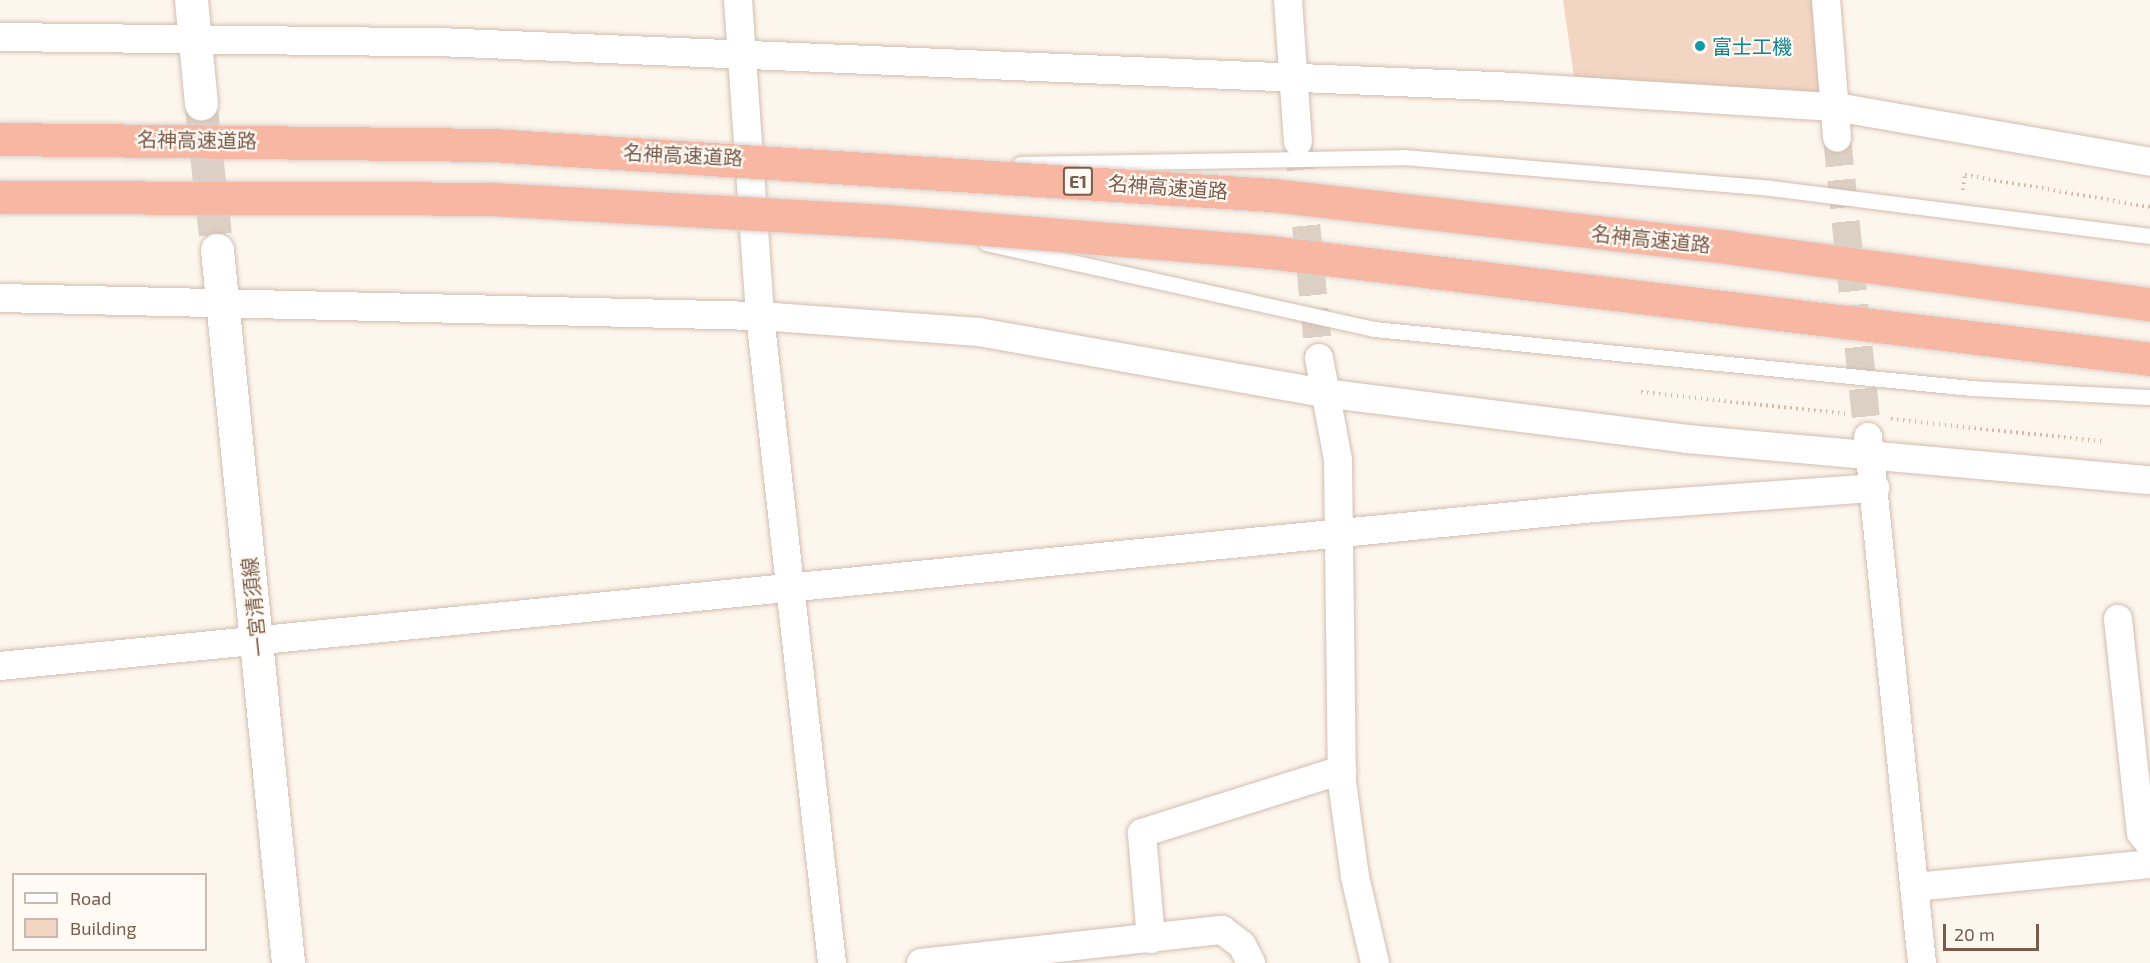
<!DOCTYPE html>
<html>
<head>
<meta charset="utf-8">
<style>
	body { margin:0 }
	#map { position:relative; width:2150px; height:963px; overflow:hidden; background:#fdf6ec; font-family:"Exo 2","Noto Sans JP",sans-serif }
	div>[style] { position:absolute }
	.building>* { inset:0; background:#f3d5c3 }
	.minor-tunnel>* { height:28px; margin-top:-14px; transform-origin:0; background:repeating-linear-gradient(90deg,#dcd0c4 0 28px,transparent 0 42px) }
	.secondary-tunnel>* { height:33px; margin-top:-16.5px; transform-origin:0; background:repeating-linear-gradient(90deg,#dcd0c4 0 33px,transparent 0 49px) }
	.path>* { height:4px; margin-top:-2px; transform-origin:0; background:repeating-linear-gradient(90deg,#d9b8a5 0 1.5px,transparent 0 6px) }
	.roads { filter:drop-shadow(0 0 2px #d1beb0) drop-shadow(0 0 2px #d1beb0) }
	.service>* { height:15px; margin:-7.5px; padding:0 7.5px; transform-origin:7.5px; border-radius:7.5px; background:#fff }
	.minor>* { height:28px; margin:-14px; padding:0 14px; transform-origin:14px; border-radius:14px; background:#fff }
	.secondary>* { height:33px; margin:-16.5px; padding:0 16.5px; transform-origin:16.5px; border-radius:16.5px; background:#fff }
	.bridges { filter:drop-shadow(0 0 2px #dad1cd) drop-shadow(0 0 2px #dad1cd) }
	.motorway-bridge>* { height:33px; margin:-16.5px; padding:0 16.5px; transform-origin:16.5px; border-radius:16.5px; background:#f7b7a3 }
	.dots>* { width:16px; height:16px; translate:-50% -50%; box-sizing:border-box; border:3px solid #fffaf3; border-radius:50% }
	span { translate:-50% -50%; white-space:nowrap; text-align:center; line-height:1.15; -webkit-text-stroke:4.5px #fffaf3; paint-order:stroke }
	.shield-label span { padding:2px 4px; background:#fffaf3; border:2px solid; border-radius:4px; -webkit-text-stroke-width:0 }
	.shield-label { font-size:18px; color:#7a5c4d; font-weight:700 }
	.culture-label { font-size:20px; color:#0d838f }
	.left { translate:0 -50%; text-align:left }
	.street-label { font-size:20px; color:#7a5c4d }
	.legend { position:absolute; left:12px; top:873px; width:195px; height:78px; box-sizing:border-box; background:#fffaf3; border:2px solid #cabbb1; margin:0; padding:8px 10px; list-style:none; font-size:18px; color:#7a5c4d }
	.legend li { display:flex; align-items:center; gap:12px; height:30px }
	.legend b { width:30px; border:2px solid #cabbb1 }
	.scale { position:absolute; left:1943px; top:924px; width:96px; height:27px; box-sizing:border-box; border:3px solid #7a5c4d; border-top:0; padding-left:8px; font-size:18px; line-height:21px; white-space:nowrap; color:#7a5c4d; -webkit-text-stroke:4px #fffaf3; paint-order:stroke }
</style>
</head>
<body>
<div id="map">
	<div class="building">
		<div style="clip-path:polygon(1563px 0,1826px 0,1836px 107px,1576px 91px)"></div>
	</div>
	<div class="minor-tunnel">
		<div style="left:1837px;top:138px;width:301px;rotate:84.1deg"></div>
		<div style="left:1298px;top:142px;width:217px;rotate:84.4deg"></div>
	</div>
	<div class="secondary-tunnel">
		<div style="left:201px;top:104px;width:147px;rotate:83.7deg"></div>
	</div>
	<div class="path">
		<div style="left:1963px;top:190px;width:15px;rotate:-82deg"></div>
		<div style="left:1965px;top:175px;width:188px;rotate:9.8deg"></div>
		<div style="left:1641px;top:392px;width:208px;rotate:6.1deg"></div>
		<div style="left:1891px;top:419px;width:215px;rotate:6.1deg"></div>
	</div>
	<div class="roads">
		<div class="service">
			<div style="left:1020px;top:164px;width:383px;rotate:-1deg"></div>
			<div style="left:1403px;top:157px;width:368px;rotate:4.8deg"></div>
			<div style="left:1770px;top:188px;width:383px;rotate:7.2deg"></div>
			<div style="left:986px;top:243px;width:397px;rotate:12.5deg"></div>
			<div style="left:1374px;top:329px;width:600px;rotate:5.64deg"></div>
			<div style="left:1971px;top:388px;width:179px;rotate:2.9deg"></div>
		</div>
		<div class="minor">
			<div style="left:738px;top:0;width:317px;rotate:86deg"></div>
			<div style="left:760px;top:316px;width:651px;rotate:83.65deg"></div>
			<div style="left:1288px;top:0;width:142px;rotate:86deg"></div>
			<div style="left:1826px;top:0;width:138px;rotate:85.4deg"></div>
			<div style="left:0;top:37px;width:462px;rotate:0.7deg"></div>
			<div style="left:462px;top:43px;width:1054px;rotate:2.39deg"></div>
			<div style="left:1515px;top:87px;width:322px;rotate:3.6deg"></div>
			<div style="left:1836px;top:107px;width:319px;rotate:9.9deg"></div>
			<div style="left:0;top:298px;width:760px;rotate:1.36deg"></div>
			<div style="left:760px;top:316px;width:219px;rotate:4.2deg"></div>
			<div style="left:978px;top:332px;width:351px;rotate:10deg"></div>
			<div style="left:1324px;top:393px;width:366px;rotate:7.2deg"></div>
			<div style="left:1687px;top:439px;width:465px;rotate:5.1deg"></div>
			<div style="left:1319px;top:358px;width:104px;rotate:79.4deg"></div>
			<div style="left:1338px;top:460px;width:322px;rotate:89.3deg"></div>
			<div style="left:1342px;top:782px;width:96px;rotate:82.2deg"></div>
			<div style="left:1355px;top:877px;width:88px;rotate:76.9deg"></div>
			<div style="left:1868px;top:437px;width:529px;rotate:84.14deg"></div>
			<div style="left:2118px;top:619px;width:215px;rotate:83.9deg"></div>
			<div style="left:2141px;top:833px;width:14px;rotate:51deg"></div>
			<div style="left:0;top:666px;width:1603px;rotate:-5.66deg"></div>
			<div style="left:1595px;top:508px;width:281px;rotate:-4.1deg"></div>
			<div style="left:1915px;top:887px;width:236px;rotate:-5.6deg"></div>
			<div style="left:1151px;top:939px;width:106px;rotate:-94.9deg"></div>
			<div style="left:1142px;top:833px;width:210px;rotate:-17.5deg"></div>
			<div style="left:921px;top:963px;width:303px;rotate:-6.3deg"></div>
			<div style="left:1222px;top:930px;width:25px;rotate:37deg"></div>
			<div style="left:1242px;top:945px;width:20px;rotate:63deg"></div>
		</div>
		<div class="secondary">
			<div style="left:191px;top:0;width:104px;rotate:84.5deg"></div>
			<div style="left:217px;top:250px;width:717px;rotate:84.31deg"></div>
		</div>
	</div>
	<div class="bridges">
		<div class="motorway-bridge">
			<div style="left:0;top:139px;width:492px;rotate:0.7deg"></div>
			<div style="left:492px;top:145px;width:782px;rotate:3.67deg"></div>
			<div style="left:1272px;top:195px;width:465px;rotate:6.5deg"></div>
			<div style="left:1734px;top:248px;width:420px;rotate:7.7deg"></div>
			<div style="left:0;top:197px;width:490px;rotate:0.2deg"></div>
			<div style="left:490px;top:199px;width:397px;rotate:3.2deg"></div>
			<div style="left:886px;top:221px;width:384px;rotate:4.6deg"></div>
			<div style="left:1269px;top:252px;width:887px;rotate:6.92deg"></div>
		</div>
	</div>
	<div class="dots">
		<div style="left:1700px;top:46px;background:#0f9aa8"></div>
	</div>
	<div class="shield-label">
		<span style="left:1078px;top:181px">E1</span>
	</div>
	<div class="culture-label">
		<span class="left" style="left:1712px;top:46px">富士工機</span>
	</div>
	<div class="street-label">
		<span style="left:197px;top:140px;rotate:1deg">名神高速道路</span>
		<span style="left:683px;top:155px;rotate:3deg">名神高速道路</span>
		<span style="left:1168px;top:187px;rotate:4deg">名神高速道路</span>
		<span style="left:1651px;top:239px;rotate:6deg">名神高速道路</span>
		<span style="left:254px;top:607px;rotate:-96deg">一宮清須線</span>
	</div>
	<ul class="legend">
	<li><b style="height:8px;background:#fff"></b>Road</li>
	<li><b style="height:16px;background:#f3d5c3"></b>Building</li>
	</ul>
	<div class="scale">20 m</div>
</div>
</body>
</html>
